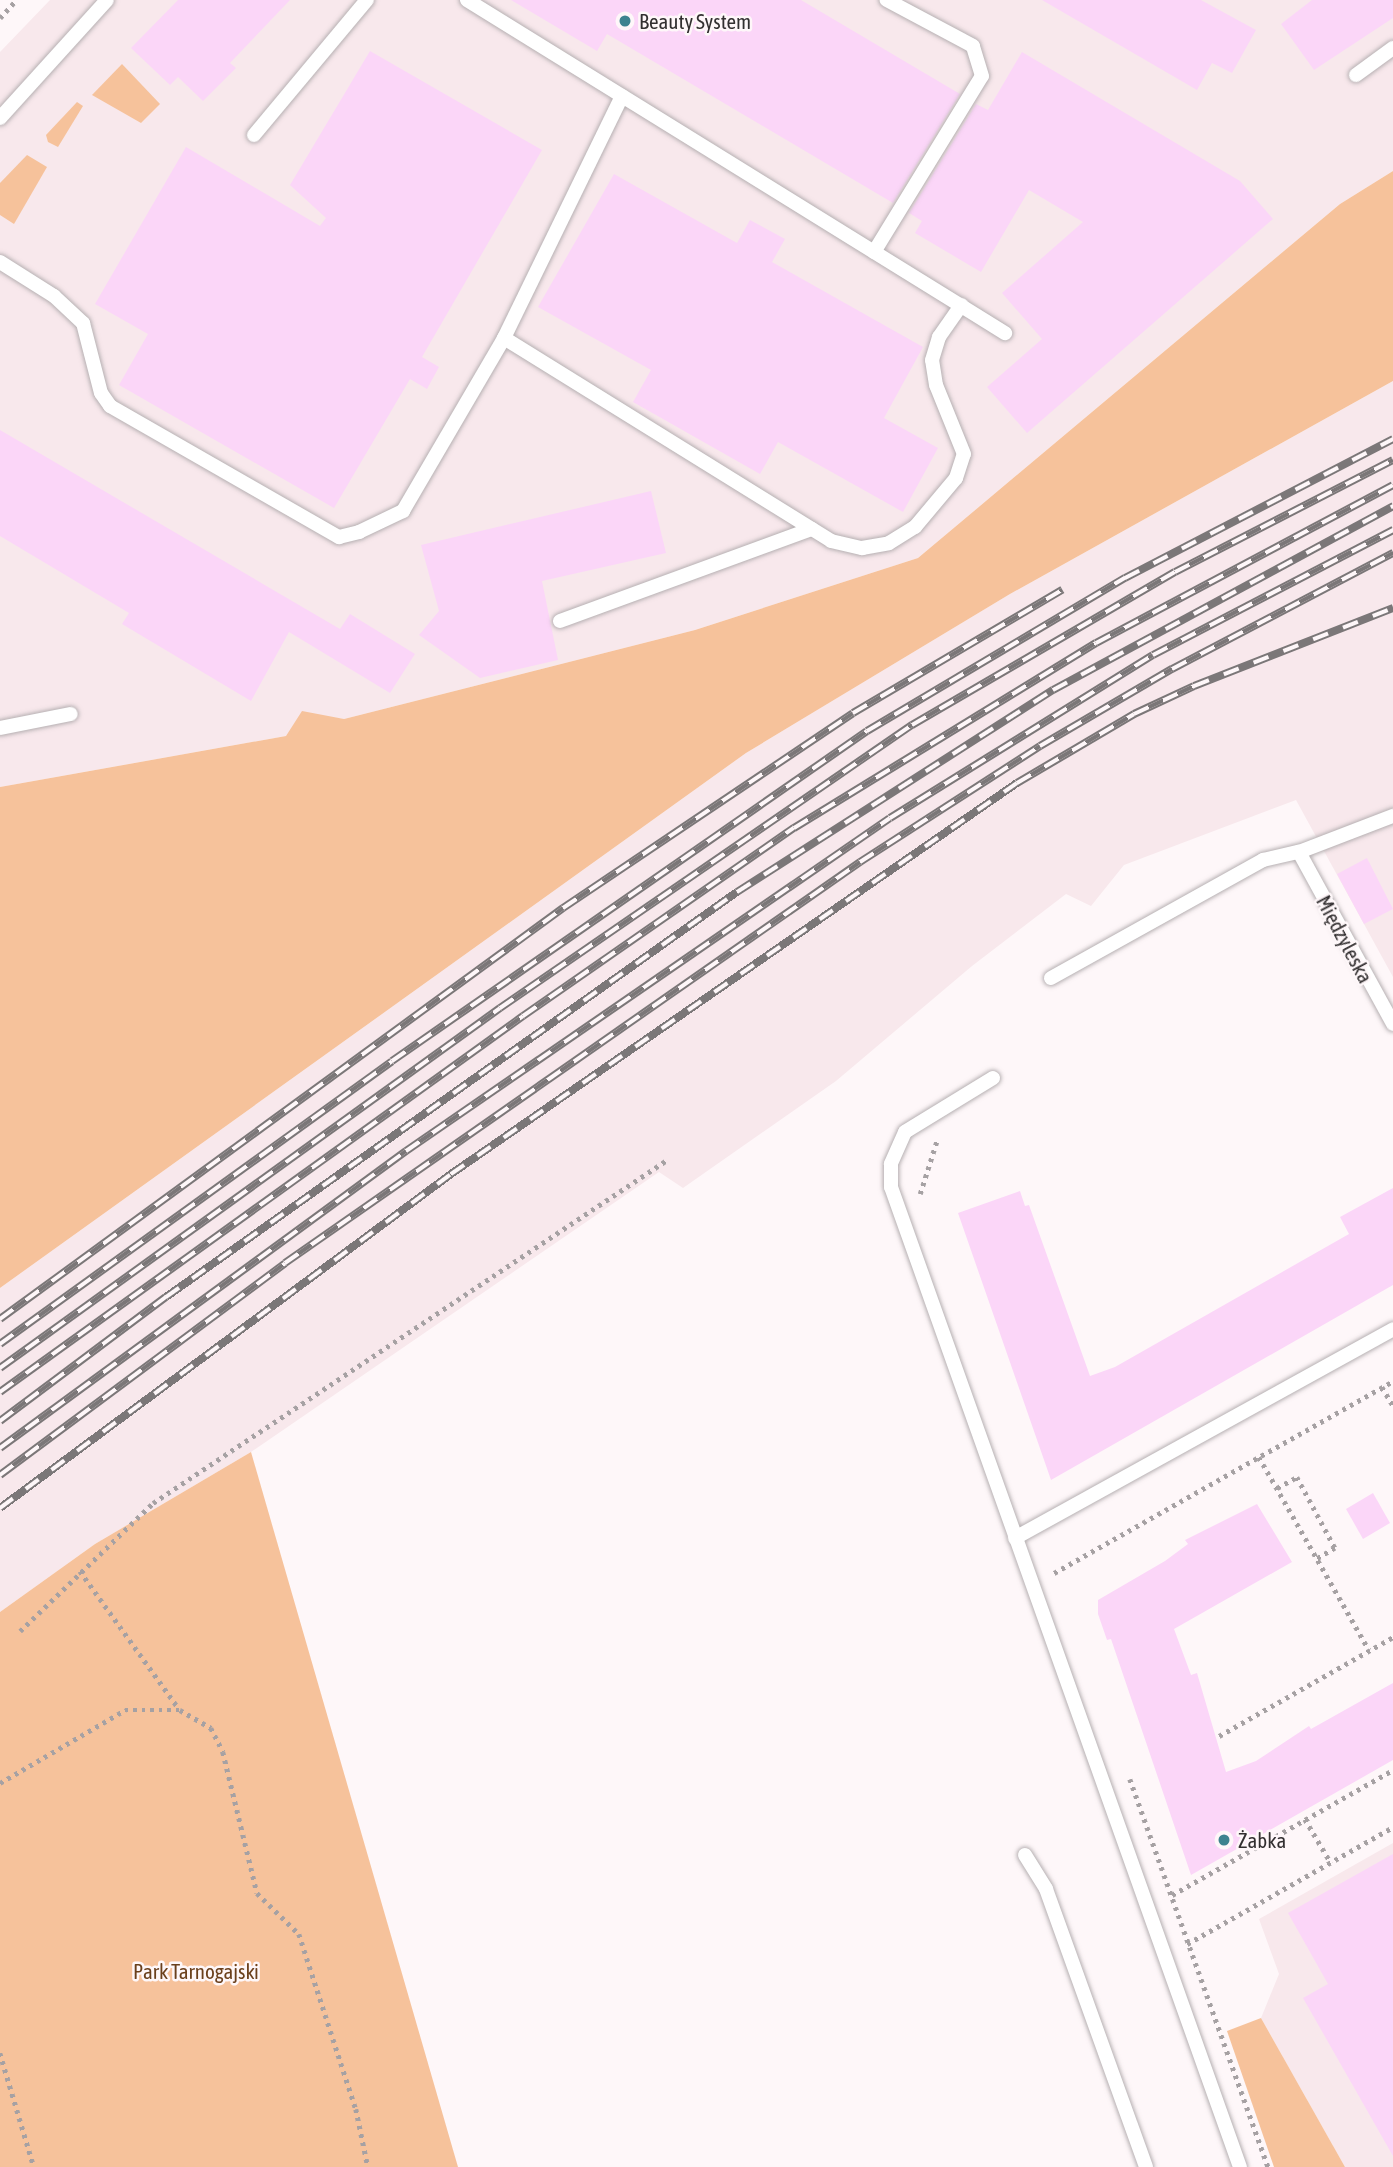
<!DOCTYPE html>
<html>
<head>
<meta charset="utf-8">
<style>
	body { margin:0 }
	#map { position:relative; width:1393px; height:2167px; overflow:hidden; background:#fef7f9; font-family:"Asap Condensed",sans-serif }
	div>[style] { position:absolute }
	.built>* { inset:0; background:#f8e8ec }
	.green>* { inset:0; background:#f6c29b }
	.building>* { inset:0; background:#fbd6f8 }
	.path>* { height:4.5px; margin-top:-2.25px; transform-origin:0; background:repeating-linear-gradient(90deg,#a6a1a3 0 3.5px,transparent 0 8.5px) }
	.roads { filter:drop-shadow(0 0 2px #b6b0b2) drop-shadow(0 0 2px #b6b0b2) }
	.service>* { height:14px; margin:-7px; padding:0 7px; transform-origin:7px; border-radius:7px; background:#fff }
	.rail>* { height:8px; margin-top:-4px; transform-origin:0; background:repeating-linear-gradient(90deg,#fef7f9 0 16px,#7b7778 0 32px); box-sizing:border-box; border-block:2px solid #7b7778 }
	.dots>* { width:19px; height:19px; translate:-50% -50%; box-sizing:border-box; border:4px solid #fef7f9; border-radius:50% }
	span { translate:-50% -50%; white-space:nowrap; text-align:center; line-height:1.15; -webkit-text-stroke:5px #fef7f9; paint-order:stroke }
	.poi-label { font-size:21px; color:#322f30 }
	.left { translate:0 -50%; text-align:left }
	.street-label { font-size:21px; color:#322f30 }
	.park-label { font-size:21px; color:#6b401c }
</style>
</head>
<body>
<div id="map">
	<div class="built">
		<div style="clip-path:polygon(50px 0,1393px 0,1393px 171px,1340px 204px,918px 558px,695px 630px,344px 719px,329px 717px,286px 736px,0 787px,0 52px)"></div>
		<div style="clip-path:polygon(1393px 381px,1393px 977px,1296px 800px,1124px 865px,1091px 906px,1066px 894px,972px 966px,836px 1081px,683px 1188px,659px 1172px,251px 1452px,95px 1544px,0 1612px,0 1288px,746px 753px,1010px 594px)"></div>
		<div style="clip-path:polygon(1393px 1843px,1393px 2167px,1345px 2167px,1261px 2018px,1279px 1974px,1259px 1919px)"></div>
	</div>
	<div class="green">
		<div style="clip-path:polygon(122px 64px,160px 104px,141px 123px,92px 95px)"></div>
		<div style="clip-path:polygon(77px 102px,83px 106px,58px 147px,48px 142px,46px 135px)"></div>
		<div style="clip-path:polygon(27px 155px,47px 167px,14px 224px,0 215px,0 183px)"></div>
		<div style="clip-path:polygon(1393px 171px,1393px 381px,1010px 594px,746px 753px,0 1288px,0 787px,286px 736px,302px 711px,344px 719px,695px 630px,918px 558px,1340px 204px)"></div>
		<div style="clip-path:polygon(251px 1452px,458px 2167px,0 2167px,0 1612px,95px 1544px)"></div>
		<div style="clip-path:polygon(1261px 2018px,1345px 2167px,1274px 2167px,1227px 2031px)"></div>
	</div>
	<div class="building">
		<div style="clip-path:polygon(178px 0,290px 0,230px 63px,236px 68px,203px 101px,178px 77px,170px 85px,131px 48px)"></div>
		<div style="clip-path:polygon(511px 0,801px 0,960px 94px,893px 203px,607px 34px,597px 51px)"></div>
		<div style="clip-path:polygon(1042px 0,1201px 0,1256px 30px,1232px 73px,1212px 63px,1197px 90px)"></div>
		<div style="clip-path:polygon(1312px 0,1393px 0,1393px 18px,1314px 70px,1281px 24px)"></div>
		<div style="clip-path:polygon(370px 51px,542px 150px,422px 357px,439px 367px,427px 389px,410px 379px,334px 508px,119px 385px,148px 334px,95px 304px,186px 147px,320px 226px,326px 218px,290px 185px)"></div>
		<div style="clip-path:polygon(1022px 52px,1240px 181px,1273px 219px,1027px 433px,987px 387px,1042px 339px,1002px 293px,1083px 222px,1029px 190px,981px 272px,915px 233px,922px 221px,909px 213px,976px 104px,988px 110px)"></div>
		<div style="clip-path:polygon(614px 174px,737px 243px,750px 220px,785px 239px,772px 262px,923px 347px,884px 418px,938px 448px,903px 512px,778px 442px,760px 474px,633px 402px,651px 370px,538px 307px)"></div>
		<div style="clip-path:polygon(0 430px,340px 629px,350px 614px,415px 654px,390px 693px,289px 632px,251px 701px,122px 624px,129px 613px,0 536px)"></div>
		<div style="clip-path:polygon(651px 491px,666px 553px,542px 581px,558px 660px,480px 678px,419px 635px,439px 611px,421px 545px)"></div>
		<div style="clip-path:polygon(1367px 858px,1393px 909px,1364px 924px,1337px 874px)"></div>
		<div style="clip-path:polygon(1393px 1188px,1393px 1285px,1051px 1480px,958px 1213px,1020px 1191px,1025px 1206px,1029px 1205px,1090px 1376px,1115px 1367px,1349px 1234px,1340px 1217px)"></div>
		<div style="clip-path:polygon(1373px 1493px,1390px 1523px,1363px 1539px,1346px 1509px)"></div>
		<div style="clip-path:polygon(1257px 1504px,1292px 1562px,1174px 1629px,1191px 1675px,1197px 1673px,1226px 1772px,1256px 1761px,1309px 1726px,1311px 1729px,1393px 1683px,1393px 1760px,1191px 1875px,1111px 1639px,1107px 1640px,1098px 1614px,1098px 1600px,1165px 1561px,1188px 1544px,1185px 1540px)"></div>
		<div style="clip-path:polygon(1393px 1854px,1393px 2156px,1303px 1998px,1328px 1984px,1288px 1913px)"></div>
	</div>
	<div class="path">
		<div style="left:0;top:18px;width:24px;rotate:-48deg"></div>
		<div style="left:920px;top:1194px;width:57px;rotate:-72.5deg"></div>
		<div style="left:1382px;top:1387px;width:21px;rotate:59deg"></div>
		<div style="left:1259px;top:1457px;width:222px;rotate:60.3deg"></div>
		<div style="left:1277px;top:1488px;width:23px;rotate:-29deg"></div>
		<div style="left:1297px;top:1477px;width:81px;rotate:61.8deg"></div>
		<div style="left:1335px;top:1548px;width:21px;rotate:149deg"></div>
		<div style="left:80px;top:1571px;width:170px;rotate:54.3deg"></div>
		<div style="left:1054px;top:1573px;width:390px;rotate:-29.5deg"></div>
		<div style="left:20px;top:1631px;width:185px;rotate:-43.9deg"></div>
		<div style="left:153px;top:1503px;width:618px;rotate:-33.72deg"></div>
		<div style="left:1219px;top:1736px;width:200px;rotate:-29.6deg"></div>
		<div style="left:1130px;top:1779px;width:412px;rotate:70.4deg"></div>
		<div style="left:0;top:1783px;width:145px;rotate:-30.3deg"></div>
		<div style="left:125px;top:1710px;width:55px"></div>
		<div style="left:180px;top:1710px;width:36px;rotate:30deg"></div>
		<div style="left:211px;top:1728px;width:27px;rotate:63deg"></div>
		<div style="left:223px;top:1752px;width:145px;rotate:76.4deg"></div>
		<div style="left:257px;top:1893px;width:59px;rotate:44.3deg"></div>
		<div style="left:299px;top:1934px;width:184px;rotate:72deg"></div>
		<div style="left:356px;top:2109px;width:59px;rotate:78.3deg"></div>
		<div style="left:1305px;top:1819px;width:51px;rotate:59.4deg"></div>
		<div style="left:1172px;top:1895px;width:254px;rotate:-29.5deg"></div>
		<div style="left:1187px;top:1944px;width:237px;rotate:-29.6deg"></div>
		<div style="left:0;top:2053px;width:119px;rotate:73.4deg"></div>
	</div>
	<div class="roads">
		<div class="service">
			<div style="left:467px;top:0;width:633px;rotate:31.76deg"></div>
			<div style="left:1356px;top:75px;width:46px;rotate:-36.1deg"></div>
			<div style="left:0;top:118px;width:159px;rotate:-47.8deg"></div>
			<div style="left:254px;top:135px;width:176px;rotate:-50.1deg"></div>
			<div style="left:874px;top:252px;width:206px;rotate:-58.5deg"></div>
			<div style="left:982px;top:76px;width:31px;rotate:-107deg"></div>
			<div style="left:973px;top:46px;width:98px;rotate:-151.9deg"></div>
			<div style="left:0;top:262px;width:64px;rotate:32.2deg"></div>
			<div style="left:54px;top:296px;width:40px;rotate:43deg"></div>
			<div style="left:83px;top:323px;width:72px;rotate:75.6deg"></div>
			<div style="left:101px;top:393px;width:16px;rotate:55deg"></div>
			<div style="left:110px;top:406px;width:264px;rotate:29.8deg"></div>
			<div style="left:339px;top:537px;width:21px;rotate:-14deg"></div>
			<div style="left:359px;top:532px;width:49px;rotate:-25.5deg"></div>
			<div style="left:403px;top:511px;width:200px;rotate:-59.7deg"></div>
			<div style="left:504px;top:338px;width:269px;rotate:-64deg"></div>
			<div style="left:504px;top:338px;width:385px;rotate:31.8deg"></div>
			<div style="left:831px;top:541px;width:32px;rotate:13deg"></div>
			<div style="left:862px;top:548px;width:27px;rotate:-10deg"></div>
			<div style="left:889px;top:543px;width:31px;rotate:-32deg"></div>
			<div style="left:915px;top:527px;width:64px;rotate:-50.1deg"></div>
			<div style="left:956px;top:478px;width:25px;rotate:-72deg"></div>
			<div style="left:964px;top:454px;width:74px;rotate:-112.1deg"></div>
			<div style="left:936px;top:385px;width:25px;rotate:-99deg"></div>
			<div style="left:932px;top:360px;width:24px;rotate:-73deg"></div>
			<div style="left:939px;top:337px;width:39px;rotate:-55deg"></div>
			<div style="left:560px;top:621px;width:268px;rotate:-20.1deg"></div>
			<div style="left:0;top:728px;width:72px;rotate:-11.2deg"></div>
			<div style="left:1299px;top:852px;width:196px;rotate:61.3deg"></div>
			<div style="left:1051px;top:978px;width:243px;rotate:-29.1deg"></div>
			<div style="left:1263px;top:860px;width:37px;rotate:-13deg"></div>
			<div style="left:1299px;top:852px;width:101px;rotate:-21deg"></div>
			<div style="left:993px;top:1078px;width:103px;rotate:148.5deg"></div>
			<div style="left:905px;top:1132px;width:35px;rotate:114deg"></div>
			<div style="left:891px;top:1164px;width:23px;rotate:90deg"></div>
			<div style="left:891px;top:1187px;width:1040px;rotate:70.4deg"></div>
			<div style="left:1015px;top:1538px;width:432px;rotate:-28.9deg"></div>
			<div style="left:1025px;top:1855px;width:40px;rotate:58deg"></div>
			<div style="left:1046px;top:1889px;width:295px;rotate:70.2deg"></div>
		</div>
	</div>
	<div class="rail">
		<div style="left:0;top:1319px;width:697px;rotate:-36.13deg"></div>
		<div style="left:563px;top:908px;width:349px;rotate:-33.9deg"></div>
		<div style="left:853px;top:713px;width:243px;rotate:-30.5deg"></div>
		<div style="left:0;top:1344px;width:483px;rotate:-35.8deg"></div>
		<div style="left:392px;top:1061px;width:578px;rotate:-34.79deg"></div>
		<div style="left:867px;top:731px;width:300px;rotate:-30.7deg"></div>
		<div style="left:1125px;top:578px;width:302px;rotate:-27.4deg"></div>
		<div style="left:0;top:1368px;width:616px;rotate:-35.75deg"></div>
		<div style="left:500px;top:1008px;width:500px;rotate:-34.5deg"></div>
		<div style="left:912px;top:725px;width:304px;rotate:-30.2deg"></div>
		<div style="left:1175px;top:572px;width:245px;rotate:-27.2deg"></div>
		<div style="left:0;top:1392px;width:644px;rotate:-35.71deg"></div>
		<div style="left:523px;top:1016px;width:330px;rotate:-34.8deg"></div>
		<div style="left:794px;top:828px;width:354px;rotate:-31.5deg"></div>
		<div style="left:1096px;top:643px;width:336px;rotate:-28deg"></div>
		<div style="left:0;top:1421px;width:207px;rotate:-36.8deg"></div>
		<div style="left:166px;top:1297px;width:700px;rotate:-35.35deg"></div>
		<div style="left:737px;top:892px;width:375px;rotate:-32.6deg"></div>
		<div style="left:1053px;top:690px;width:387px;rotate:-28.4deg"></div>
		<div style="left:0;top:1448px;width:503px;rotate:-36.19deg"></div>
		<div style="left:406px;top:1151px;width:587px;rotate:-34.53deg"></div>
		<div style="left:890px;top:818px;width:309px;rotate:-31.8deg"></div>
		<div style="left:1153px;top:655px;width:271px;rotate:-27.5deg"></div>
		<div style="left:0;top:1475px;width:355px;rotate:-36.6deg"></div>
		<div style="left:285px;top:1263px;width:701px;rotate:-34.89deg"></div>
		<div style="left:860px;top:862px;width:214px;rotate:-32.8deg"></div>
		<div style="left:1040px;top:746px;width:153px;rotate:-30.3deg"></div>
		<div style="left:1172px;top:669px;width:250px;rotate:-27.7deg"></div>
		<div style="left:0;top:1508px;width:561px;rotate:-36.52deg"></div>
		<div style="left:451px;top:1174px;width:688px;rotate:-34.64deg"></div>
		<div style="left:1017px;top:783px;width:136px;rotate:-30.5deg"></div>
		<div style="left:1134px;top:714px;width:66px;rotate:-25deg"></div>
		<div style="left:1194px;top:686px;width:214px;rotate:-21.4deg"></div>
	</div>
	<div class="dots">
		<div style="left:625px;top:21px;background:#3d838f"></div>
		<div style="left:1224px;top:1840px;background:#3d838f"></div>
	</div>
	<div class="poi-label">
		<span class="left" style="left:639px;top:21px">Beauty System</span>
		<span class="left" style="left:1238px;top:1840px">Żabka</span>
	</div>
	<div class="street-label">
		<span style="left:1345px;top:939px;rotate:62deg">Międzyleska</span>
	</div>
	<div class="park-label">
		<span style="left:196px;top:1971px">Park Tarnogajski</span>
	</div>
</div>
</body>
</html>
